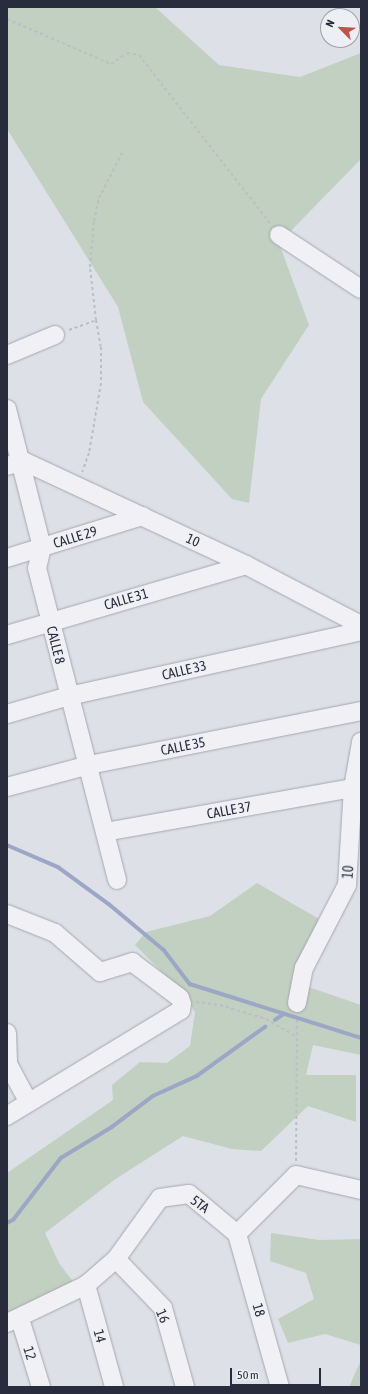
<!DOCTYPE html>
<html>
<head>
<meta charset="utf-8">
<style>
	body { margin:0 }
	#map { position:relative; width:368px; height:1394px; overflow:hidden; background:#dee0e7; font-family:"Asap Condensed",sans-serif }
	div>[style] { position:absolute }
	.green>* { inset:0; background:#c1d0c0 }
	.stream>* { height:3.5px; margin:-1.75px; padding:0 1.75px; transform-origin:1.75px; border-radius:1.75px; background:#9ba7c5 }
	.path>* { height:2px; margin-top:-1px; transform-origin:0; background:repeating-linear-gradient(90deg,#bdbec5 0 3px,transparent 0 6px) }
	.roads { filter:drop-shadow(0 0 1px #a4a6b0) drop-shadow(0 0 1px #a4a6b0) }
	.minor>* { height:18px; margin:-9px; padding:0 9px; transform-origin:9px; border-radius:9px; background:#f1f1f5 }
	span { translate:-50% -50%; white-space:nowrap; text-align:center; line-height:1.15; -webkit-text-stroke:3px #edeff4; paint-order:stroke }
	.street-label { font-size:14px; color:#282c3c }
	.frame { position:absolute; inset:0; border:8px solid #282c3c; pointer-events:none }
	.north { position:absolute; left:320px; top:8px; width:40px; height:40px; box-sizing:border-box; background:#edeff4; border:1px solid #9ea1aa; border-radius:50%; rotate:294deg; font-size:11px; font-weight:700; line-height:16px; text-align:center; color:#282c3c }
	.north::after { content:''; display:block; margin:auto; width:14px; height:18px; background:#c4504b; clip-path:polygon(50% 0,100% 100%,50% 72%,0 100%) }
	.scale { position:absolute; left:230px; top:1368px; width:91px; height:18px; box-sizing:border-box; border:2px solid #282c3c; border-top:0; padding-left:5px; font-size:12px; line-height:14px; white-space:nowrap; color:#282c3c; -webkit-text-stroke:3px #edeff4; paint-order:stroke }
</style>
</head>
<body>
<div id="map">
	<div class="green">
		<div style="clip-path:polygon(7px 7px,155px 7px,219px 65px,300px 77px,361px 53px,361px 159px,279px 243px,309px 325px,261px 399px,249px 503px,232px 499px,143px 402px,118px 307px,7px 129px)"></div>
		<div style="clip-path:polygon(257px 883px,319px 919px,291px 981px,361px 1005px,361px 1055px,313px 1045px,306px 1075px,356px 1075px,356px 1122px,308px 1106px,261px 1151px,232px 1149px,183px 1136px,114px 1180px,45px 1233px,59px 1263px,77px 1287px,7px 1314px,7px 1173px,113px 1100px,112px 1085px,140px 1062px,167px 1063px,190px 1046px,195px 1012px,180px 990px,135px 945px,146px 932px,210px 916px)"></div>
		<div style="clip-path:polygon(271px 1233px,319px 1240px,361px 1239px,361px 1345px,325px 1334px,288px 1343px,278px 1319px,314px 1299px,306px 1273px,270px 1261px)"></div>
		<div style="clip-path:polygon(361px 1360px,361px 1387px,349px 1387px)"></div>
	</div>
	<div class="stream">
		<div style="left:7px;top:845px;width:56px;rotate:23.3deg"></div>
		<div style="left:58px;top:867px;width:63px;rotate:36deg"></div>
		<div style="left:109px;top:904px;width:72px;rotate:39.9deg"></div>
		<div style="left:164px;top:950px;width:43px;rotate:52.6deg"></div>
		<div style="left:190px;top:984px;width:179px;rotate:17.5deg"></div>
		<div style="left:275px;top:1020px;width:11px;rotate:-34deg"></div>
		<div style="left:7px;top:1223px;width:7px;rotate:-27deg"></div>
		<div style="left:13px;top:1220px;width:78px;rotate:-52.3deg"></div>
		<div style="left:61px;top:1158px;width:60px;rotate:-31.3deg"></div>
		<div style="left:112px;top:1127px;width:51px;rotate:-37.1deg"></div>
		<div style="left:153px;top:1096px;width:48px;rotate:-24.4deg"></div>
		<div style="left:197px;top:1076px;width:84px;rotate:-35.8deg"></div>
	</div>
	<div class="path">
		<div style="left:7px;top:19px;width:113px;rotate:23.4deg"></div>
		<div style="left:111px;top:64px;width:19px;rotate:-35deg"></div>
		<div style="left:127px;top:53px;width:12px;rotate:9deg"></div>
		<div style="left:139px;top:55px;width:213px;rotate:52.1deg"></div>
		<div style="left:96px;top:320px;width:53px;rotate:-96.5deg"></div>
		<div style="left:90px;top:267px;width:46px;rotate:-85deg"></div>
		<div style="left:94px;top:221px;width:24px;rotate:-78deg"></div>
		<div style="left:99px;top:198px;width:51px;rotate:-62.9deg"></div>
		<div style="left:69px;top:330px;width:29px;rotate:-20deg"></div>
		<div style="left:96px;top:320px;width:27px;rotate:80deg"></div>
		<div style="left:101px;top:347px;width:36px;rotate:90deg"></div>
		<div style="left:101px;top:383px;width:71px;rotate:99.7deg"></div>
		<div style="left:89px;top:453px;width:20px;rotate:110deg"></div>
		<div style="left:196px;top:1002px;width:24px;rotate:7deg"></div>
		<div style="left:220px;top:1005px;width:48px;rotate:16.9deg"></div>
		<div style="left:266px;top:1019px;width:34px;rotate:30deg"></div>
		<div style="left:296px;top:1161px;width:143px;rotate:-89.6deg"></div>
	</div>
	<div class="roads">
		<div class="minor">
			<div style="left:279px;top:235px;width:98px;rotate:33.4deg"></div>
			<div style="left:7px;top:355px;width:52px;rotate:-22.6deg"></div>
			<div style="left:7px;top:409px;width:142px;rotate:75.8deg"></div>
			<div style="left:42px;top:547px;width:22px;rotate:103deg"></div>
			<div style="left:37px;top:568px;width:322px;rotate:75.6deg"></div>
			<div style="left:7px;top:466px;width:17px;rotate:-17deg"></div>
			<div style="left:23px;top:461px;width:246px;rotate:25deg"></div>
			<div style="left:246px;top:565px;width:130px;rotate:27.6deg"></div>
			<div style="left:7px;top:558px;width:142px;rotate:-17.2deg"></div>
			<div style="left:7px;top:635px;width:249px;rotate:-16.3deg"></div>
			<div style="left:7px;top:714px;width:65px;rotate:-16.2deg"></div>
			<div style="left:69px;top:696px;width:299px;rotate:-12.5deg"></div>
			<div style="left:7px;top:787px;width:85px;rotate:-15deg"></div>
			<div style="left:89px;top:765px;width:277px;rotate:-11.2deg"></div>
			<div style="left:105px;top:832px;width:252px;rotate:-10.1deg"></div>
			<div style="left:7px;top:914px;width:52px;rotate:21.6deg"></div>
			<div style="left:55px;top:933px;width:60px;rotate:40.9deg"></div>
			<div style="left:100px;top:972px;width:34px;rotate:-17deg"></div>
			<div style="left:132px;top:962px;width:60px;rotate:36.9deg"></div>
			<div style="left:180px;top:998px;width:6px;rotate:72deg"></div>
			<div style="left:182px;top:1004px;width:6px;rotate:99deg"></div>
			<div style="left:181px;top:1010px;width:204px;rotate:148.7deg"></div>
			<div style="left:297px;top:1003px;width:36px;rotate:-79deg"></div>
			<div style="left:304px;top:968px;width:93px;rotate:-62.6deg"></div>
			<div style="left:347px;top:885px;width:97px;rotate:-86.5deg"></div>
			<div style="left:353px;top:788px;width:47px;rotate:-80.1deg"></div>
			<div style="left:7px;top:1033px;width:31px;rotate:88deg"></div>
			<div style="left:8px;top:1064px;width:42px;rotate:61.6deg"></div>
			<div style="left:237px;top:1234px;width:159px;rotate:74.3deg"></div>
			<div style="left:237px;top:1234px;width:83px;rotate:-45deg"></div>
			<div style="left:296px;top:1175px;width:67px;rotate:13deg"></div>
			<div style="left:116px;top:1259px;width:68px;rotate:46.2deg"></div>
			<div style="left:163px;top:1308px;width:82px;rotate:74.4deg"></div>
			<div style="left:86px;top:1285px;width:106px;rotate:74.6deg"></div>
			<div style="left:20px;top:1319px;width:71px;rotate:72.8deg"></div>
			<div style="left:7px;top:1323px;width:88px;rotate:-25.7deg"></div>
			<div style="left:86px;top:1285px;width:40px;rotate:-41deg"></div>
			<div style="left:116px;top:1259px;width:75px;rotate:-54.2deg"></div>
			<div style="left:160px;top:1198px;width:29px;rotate:-8deg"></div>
			<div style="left:189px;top:1194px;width:62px;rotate:39.8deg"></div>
		</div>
	</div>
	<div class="street-label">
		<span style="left:75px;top:537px;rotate:-17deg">CALLE 29</span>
		<span style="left:193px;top:540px;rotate:25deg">10</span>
		<span style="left:126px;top:599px;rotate:-16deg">CALLE 31</span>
		<span style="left:56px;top:645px;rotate:76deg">CALLE 8</span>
		<span style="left:184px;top:670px;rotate:-13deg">CALLE 33</span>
		<span style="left:183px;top:746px;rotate:-11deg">CALLE 35</span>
		<span style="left:229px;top:810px;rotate:-10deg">CALLE 37</span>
		<span style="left:348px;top:872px;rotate:-86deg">10</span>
		<span style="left:200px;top:1204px;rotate:36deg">5TA</span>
		<span style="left:259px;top:1310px;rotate:74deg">18</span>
		<span style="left:163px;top:1316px;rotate:67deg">16</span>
		<span style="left:100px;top:1336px;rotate:75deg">14</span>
		<span style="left:30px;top:1353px;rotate:73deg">12</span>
	</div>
	<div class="frame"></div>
	<div class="north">N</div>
	<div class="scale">50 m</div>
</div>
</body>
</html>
